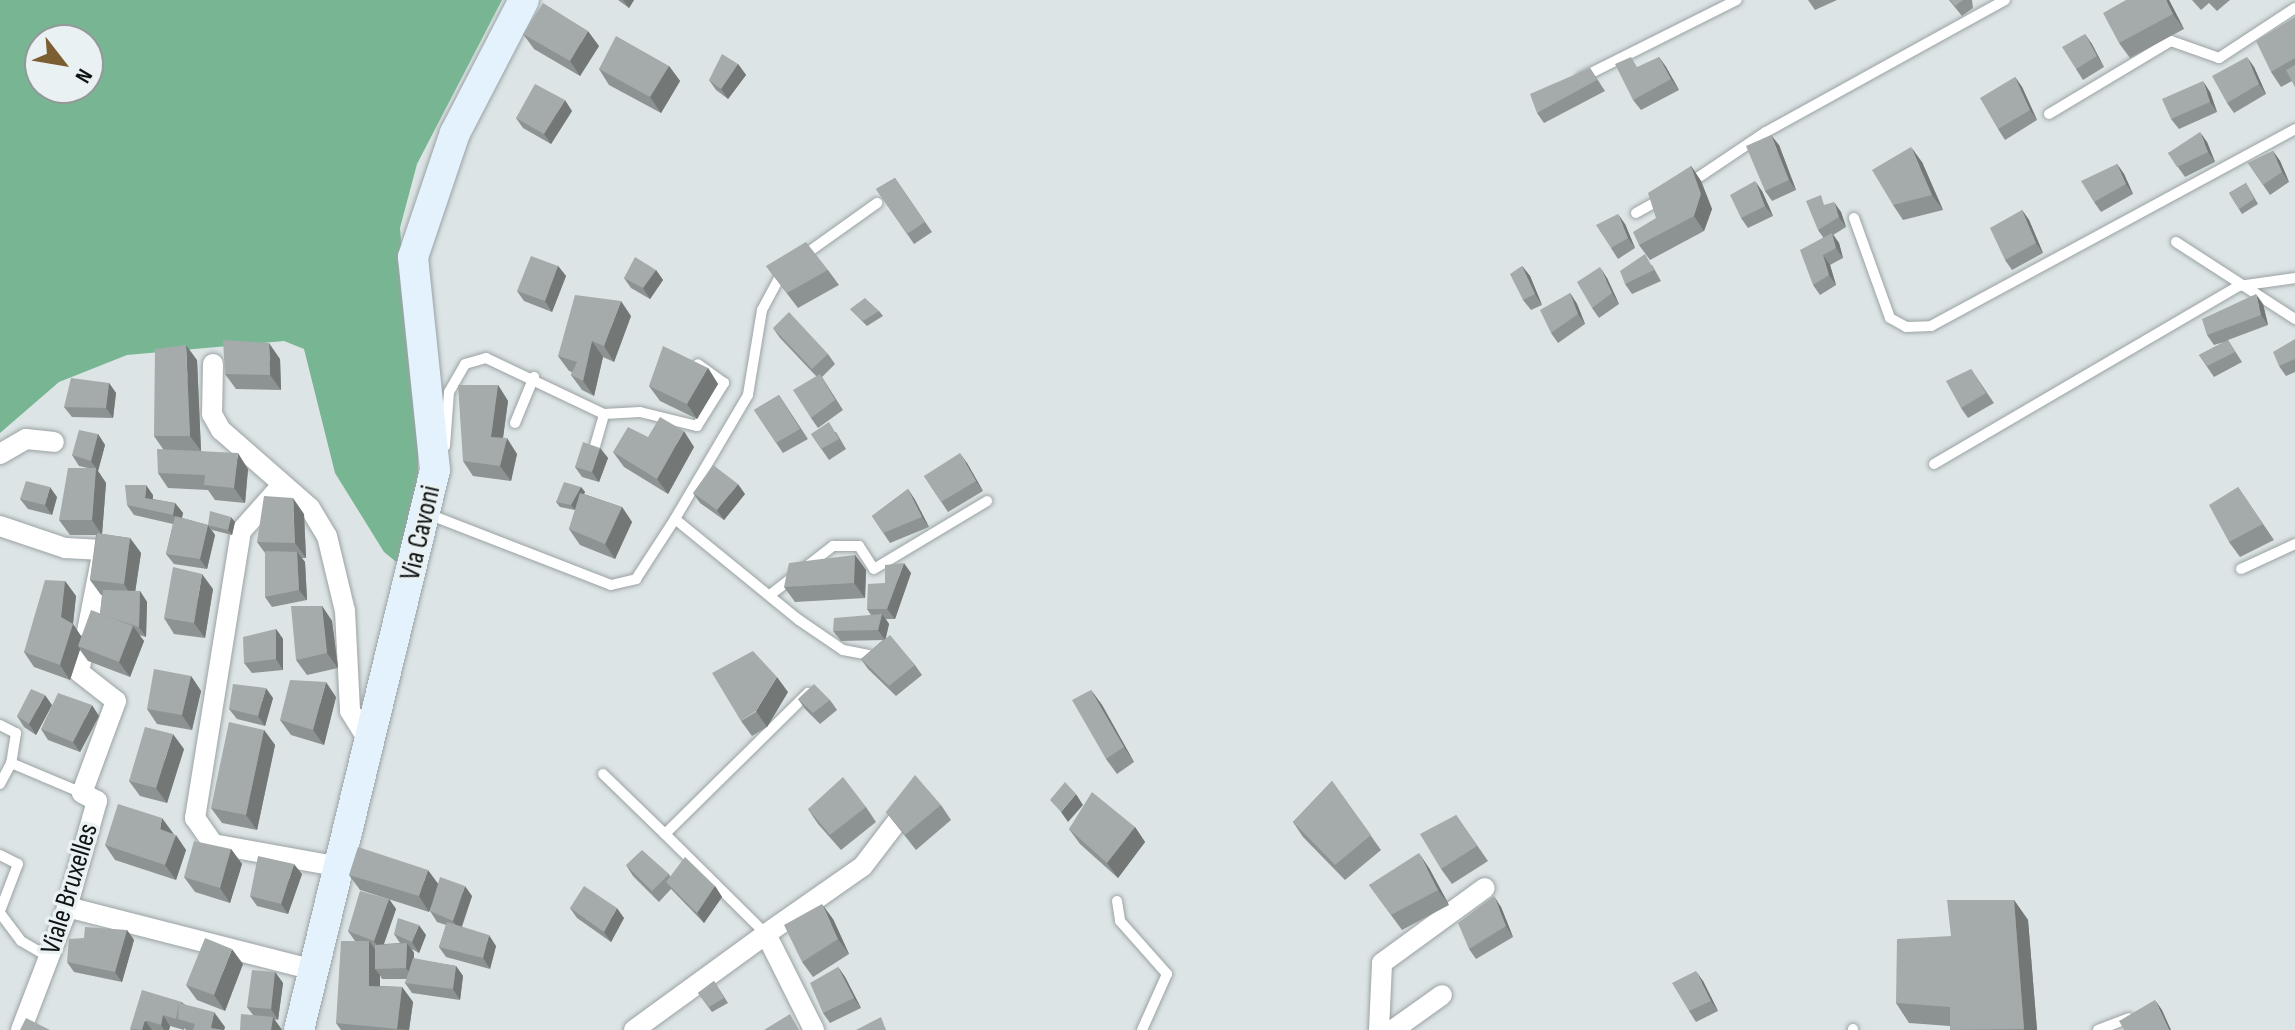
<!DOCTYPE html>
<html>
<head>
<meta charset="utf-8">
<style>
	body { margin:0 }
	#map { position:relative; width:2295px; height:1030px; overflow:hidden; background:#dce4e5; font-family:"Sofia Sans Condensed",sans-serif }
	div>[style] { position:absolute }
	.forest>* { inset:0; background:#78b693 }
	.roads { filter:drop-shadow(0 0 2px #9ba2a4) drop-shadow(0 0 2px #9ba2a4) }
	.lane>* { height:10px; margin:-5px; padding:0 5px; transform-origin:5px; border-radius:5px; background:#fff }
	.street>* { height:20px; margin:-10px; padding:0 10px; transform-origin:10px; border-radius:10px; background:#fff }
	.secondary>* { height:30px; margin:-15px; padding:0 15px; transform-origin:15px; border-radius:15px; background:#e4f2fd }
	.wall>* { inset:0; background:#8d9392 }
	.shaded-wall>* { inset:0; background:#737877 }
	.building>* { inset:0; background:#a4abaa }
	span { translate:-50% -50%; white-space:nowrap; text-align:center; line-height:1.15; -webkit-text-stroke:7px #eaf1f3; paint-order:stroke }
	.street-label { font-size:28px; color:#101313 }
	.north { position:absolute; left:24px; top:24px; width:80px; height:80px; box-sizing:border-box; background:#eaf1f3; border:2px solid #939899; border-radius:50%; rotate:121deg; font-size:22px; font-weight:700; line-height:32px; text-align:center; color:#101313 }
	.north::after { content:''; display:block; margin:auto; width:28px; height:36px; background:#7b5e31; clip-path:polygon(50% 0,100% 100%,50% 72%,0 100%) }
</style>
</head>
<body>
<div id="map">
	<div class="forest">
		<div style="clip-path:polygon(evenodd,0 0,502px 0,417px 164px,400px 228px,418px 451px,418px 504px,405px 569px,384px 552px,335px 473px,304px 349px,284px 341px,127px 355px,59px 382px,0 433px,0 0,40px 40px,88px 40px,88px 88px,40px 88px,40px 40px)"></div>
	</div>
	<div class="roads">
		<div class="lane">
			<div style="left:1581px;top:78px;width:174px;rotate:-26.6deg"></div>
			<div style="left:2049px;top:114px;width:142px;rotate:-30.9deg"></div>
			<div style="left:2171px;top:41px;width:51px;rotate:19.5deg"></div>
			<div style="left:2219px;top:58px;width:91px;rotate:-33.3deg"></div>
			<div style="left:1687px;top:185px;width:95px;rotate:-33.9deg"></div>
			<div style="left:1766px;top:132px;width:273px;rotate:-28.9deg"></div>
			<div style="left:1636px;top:213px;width:31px;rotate:-29deg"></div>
			<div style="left:1854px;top:218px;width:106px;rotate:70.2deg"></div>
			<div style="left:1890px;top:318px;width:18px;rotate:29deg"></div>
			<div style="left:1906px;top:327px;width:25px;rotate:-2deg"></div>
			<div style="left:1931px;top:326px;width:414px;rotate:-28.4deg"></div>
			<div style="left:2176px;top:242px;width:142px;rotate:32.9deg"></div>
			<div style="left:800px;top:258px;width:95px;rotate:-35.5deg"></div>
			<div style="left:784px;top:269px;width:47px;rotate:118.2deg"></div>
			<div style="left:762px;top:310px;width:86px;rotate:99.4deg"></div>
			<div style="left:748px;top:395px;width:144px;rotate:120.5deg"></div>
			<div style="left:675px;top:519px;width:160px;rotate:39.2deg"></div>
			<div style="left:799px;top:620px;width:53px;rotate:34.3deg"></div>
			<div style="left:843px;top:650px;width:26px;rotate:11deg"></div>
			<div style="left:515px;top:423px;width:50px;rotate:-67.6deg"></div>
			<div style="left:445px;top:446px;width:54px;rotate:-85.8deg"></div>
			<div style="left:449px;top:392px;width:32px;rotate:-60deg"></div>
			<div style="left:465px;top:364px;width:22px;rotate:-16deg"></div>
			<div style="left:486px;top:358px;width:131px;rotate:25.4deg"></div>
			<div style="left:604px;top:414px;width:36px;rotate:-3deg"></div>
			<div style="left:640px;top:412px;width:59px;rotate:13.8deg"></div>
			<div style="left:697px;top:426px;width:51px;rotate:-57.9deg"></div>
			<div style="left:724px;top:383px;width:32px;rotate:-144deg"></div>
			<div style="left:595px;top:446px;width:33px;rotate:-74deg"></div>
			<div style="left:1934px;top:464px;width:353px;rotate:-30.3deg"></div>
			<div style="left:2239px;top:286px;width:57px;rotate:-8.1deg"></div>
			<div style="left:428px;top:514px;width:196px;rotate:21.2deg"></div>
			<div style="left:611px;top:585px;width:26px;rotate:-13deg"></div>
			<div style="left:636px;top:579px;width:72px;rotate:-57deg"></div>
			<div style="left:2241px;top:569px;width:60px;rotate:-24.8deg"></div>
			<div style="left:770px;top:595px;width:80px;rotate:-37.9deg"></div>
			<div style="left:833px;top:546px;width:26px"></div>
			<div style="left:859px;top:546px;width:27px;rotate:57deg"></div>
			<div style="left:874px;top:569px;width:132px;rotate:-31deg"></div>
			<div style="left:0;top:725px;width:18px;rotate:27deg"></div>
			<div style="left:16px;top:733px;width:30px;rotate:99deg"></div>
			<div style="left:11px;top:763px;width:77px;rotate:22.9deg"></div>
			<div style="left:603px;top:774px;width:86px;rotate:44.1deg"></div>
			<div style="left:0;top:784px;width:24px;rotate:-62deg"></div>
			<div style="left:0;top:855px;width:20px;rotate:27deg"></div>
			<div style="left:18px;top:864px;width:50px;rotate:111deg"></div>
			<div style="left:1117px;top:901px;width:20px;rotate:81deg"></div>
			<div style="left:1120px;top:921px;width:71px;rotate:48.4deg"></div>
			<div style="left:1167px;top:974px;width:61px;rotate:114.1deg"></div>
			<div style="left:0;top:913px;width:35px;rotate:53deg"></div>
			<div style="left:21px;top:941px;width:32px;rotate:30deg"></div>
			<div style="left:766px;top:934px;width:142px;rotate:-135.3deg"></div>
			<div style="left:665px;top:834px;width:201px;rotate:-44.6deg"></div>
			<div style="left:1853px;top:1029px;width:1px;rotate:90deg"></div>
			<div style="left:2098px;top:1030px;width:33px;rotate:-21deg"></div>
		</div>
		<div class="street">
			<div style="left:213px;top:364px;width:50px;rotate:91.1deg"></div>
			<div style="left:212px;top:414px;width:18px;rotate:61deg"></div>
			<div style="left:221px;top:430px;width:118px;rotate:41.2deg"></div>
			<div style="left:310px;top:508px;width:33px;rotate:59deg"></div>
			<div style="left:327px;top:536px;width:77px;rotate:76.5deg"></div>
			<div style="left:345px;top:611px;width:100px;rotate:87.1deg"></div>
			<div style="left:350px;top:711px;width:31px;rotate:58deg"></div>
			<div style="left:0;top:454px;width:30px;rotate:-30deg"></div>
			<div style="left:26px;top:439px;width:28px;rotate:6deg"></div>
			<div style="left:282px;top:485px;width:62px;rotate:131.7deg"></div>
			<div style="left:241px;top:531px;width:291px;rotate:99.1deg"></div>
			<div style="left:195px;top:818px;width:32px;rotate:55deg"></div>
			<div style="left:213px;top:844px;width:124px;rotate:10.2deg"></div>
			<div style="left:0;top:526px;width:69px;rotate:18.7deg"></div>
			<div style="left:65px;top:548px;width:38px;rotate:3deg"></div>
			<div style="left:103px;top:550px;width:124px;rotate:101.1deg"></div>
			<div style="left:79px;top:672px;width:47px;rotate:38.1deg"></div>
			<div style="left:116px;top:701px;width:98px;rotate:110.3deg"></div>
			<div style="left:82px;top:793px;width:17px;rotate:28deg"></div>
			<div style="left:97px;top:801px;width:118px;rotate:105.7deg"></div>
			<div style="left:65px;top:915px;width:123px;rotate:110.9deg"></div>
			<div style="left:67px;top:907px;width:251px;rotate:14.3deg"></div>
			<div style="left:766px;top:934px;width:118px;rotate:-35deg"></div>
			<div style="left:863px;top:866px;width:64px;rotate:-52.6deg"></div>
			<div style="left:634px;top:1030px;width:163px;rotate:-36deg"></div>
			<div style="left:766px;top:934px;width:107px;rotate:63.4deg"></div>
			<div style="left:1379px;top:1030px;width:67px;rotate:-87.4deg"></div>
			<div style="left:1382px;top:963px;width:127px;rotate:-36.1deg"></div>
			<div style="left:1393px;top:1030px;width:60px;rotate:-35.5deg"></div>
		</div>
		<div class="secondary">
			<div style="left:299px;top:1030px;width:576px;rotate:-76.35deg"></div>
			<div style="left:435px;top:470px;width:214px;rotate:-95.9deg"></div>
			<div style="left:413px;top:257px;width:131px;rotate:-71.3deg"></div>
			<div style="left:455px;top:133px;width:150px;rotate:-62.6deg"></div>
		</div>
	</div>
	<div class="wall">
		<div style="clip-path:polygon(618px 0,634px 0,629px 8px)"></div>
		<div style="clip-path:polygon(1808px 0,1837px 0,1815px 10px)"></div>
		<div style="clip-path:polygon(1949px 0,1972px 0,1973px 8px,1962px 16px)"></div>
		<div style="clip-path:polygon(2169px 0,2184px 29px,2130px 58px,2119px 43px)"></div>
		<div style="clip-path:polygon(2192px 0,2230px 0,2217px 11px,2209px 3px,2201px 10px)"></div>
		<div style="clip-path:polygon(2295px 17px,2295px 87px,2292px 81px,2281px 87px,2271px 72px)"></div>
		<div style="clip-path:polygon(523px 34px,599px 46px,580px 76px,534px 49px)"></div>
		<div style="clip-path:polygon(2085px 34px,2104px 67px,2083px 80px,2076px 69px)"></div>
		<div style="clip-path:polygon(1659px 57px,1666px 67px,1679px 90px,1641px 110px,1633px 100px)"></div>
		<div style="clip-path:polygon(738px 64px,746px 75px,728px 99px,716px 90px,709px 80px)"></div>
		<div style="clip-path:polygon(669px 66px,680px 81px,661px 113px,609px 85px,599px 69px)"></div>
		<div style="clip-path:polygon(2254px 67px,2266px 94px,2234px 113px,2227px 103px)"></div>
		<div style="clip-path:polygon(1590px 68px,1605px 91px,1544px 123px,1537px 113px)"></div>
		<div style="clip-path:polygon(2015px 77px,2022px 87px,2037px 120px,2005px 140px,1998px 129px)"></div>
		<div style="clip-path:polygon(2210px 92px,2217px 112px,2179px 129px,2171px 119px)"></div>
		<div style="clip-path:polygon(572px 111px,551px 144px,523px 128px,516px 118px)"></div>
		<div style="clip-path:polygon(2207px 142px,2215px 162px,2185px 177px,2168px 153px)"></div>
		<div style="clip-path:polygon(1779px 145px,1796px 190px,1772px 201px,1765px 191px)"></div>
		<div style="clip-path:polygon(2273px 151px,2280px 161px,2289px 182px,2270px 195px,2248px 163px)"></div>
		<div style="clip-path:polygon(1922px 162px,1943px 210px,1903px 220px,1893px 205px)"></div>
		<div style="clip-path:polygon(2117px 164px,2124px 174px,2133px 194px,2101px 212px,2094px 202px)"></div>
		<div style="clip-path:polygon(1691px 166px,1701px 181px,1712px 209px,1704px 231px,1650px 260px,1639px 245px)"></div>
		<div style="clip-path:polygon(895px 178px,932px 232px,914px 244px,876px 189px)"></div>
		<div style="clip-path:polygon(2246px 183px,2258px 204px,2242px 214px,2229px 193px)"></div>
		<div style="clip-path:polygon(1762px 191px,1773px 216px,1748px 228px,1741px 218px)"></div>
		<div style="clip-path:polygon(1827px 204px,1841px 212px,1846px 227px,1833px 235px,1839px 243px,1843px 258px,1830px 265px,1836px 285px,1820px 295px,1813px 285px,1823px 237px,1818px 230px)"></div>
		<div style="clip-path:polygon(2022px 210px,2029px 220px,2043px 253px,2012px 270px,2005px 260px)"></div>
		<div style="clip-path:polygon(1625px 224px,1635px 248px,1618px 259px,1611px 248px)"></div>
		<div style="clip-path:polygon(1652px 265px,1661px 281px,1632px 294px,1625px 284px)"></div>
		<div style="clip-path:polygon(558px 266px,566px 276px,552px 312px,524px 301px,517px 291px)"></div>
		<div style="clip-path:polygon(766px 266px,828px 270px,839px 285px,798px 308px)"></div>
		<div style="clip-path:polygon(1522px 266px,1530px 276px,1542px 305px,1531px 310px,1523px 300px)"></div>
		<div style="clip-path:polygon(656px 270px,663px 280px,650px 299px,631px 288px,624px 278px)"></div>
		<div style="clip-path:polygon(1607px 278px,1619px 304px,1599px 318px,1592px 308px)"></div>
		<div style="clip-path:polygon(1570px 293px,1577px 304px,1585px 324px,1558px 343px,1551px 333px)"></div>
		<div style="clip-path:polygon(2263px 304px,2268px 325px,2228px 340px,2242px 362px,2214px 377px,2199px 355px,2224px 342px,2214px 345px,2207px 335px)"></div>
		<div style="clip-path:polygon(850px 309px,879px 311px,883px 316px,867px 326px)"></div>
		<div style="clip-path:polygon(631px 316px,614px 362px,603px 357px,594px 396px,582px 390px,571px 375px,572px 372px,569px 371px,558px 356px)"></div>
		<div style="clip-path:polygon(773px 328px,828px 354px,835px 364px,822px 377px,843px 410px,818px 428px,811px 418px,816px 376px,780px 338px)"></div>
		<div style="clip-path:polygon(2295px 339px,2295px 372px,2286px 376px,2279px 366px)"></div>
		<div style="clip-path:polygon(280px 359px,281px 390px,236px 389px,225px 374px)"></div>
		<div style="clip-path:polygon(197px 360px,201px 451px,248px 469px,245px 503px,215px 500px,208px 490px,168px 488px,158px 473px,163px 449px,154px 436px)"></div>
		<div style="clip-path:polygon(708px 368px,718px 384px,697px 419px,660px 401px,649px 386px)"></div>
		<div style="clip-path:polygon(1971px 369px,1994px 403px,1968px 418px,1961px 408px)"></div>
		<div style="clip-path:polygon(109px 383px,116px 393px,113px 418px,72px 417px,64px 407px)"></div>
		<div style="clip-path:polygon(498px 385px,508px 401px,503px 438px,517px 454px,511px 481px,473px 476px,463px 461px)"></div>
		<div style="clip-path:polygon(779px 395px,808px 439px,783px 453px,754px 410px)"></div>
		<div style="clip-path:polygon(836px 432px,846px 449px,829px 460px,811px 434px)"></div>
		<div style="clip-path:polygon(98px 434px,105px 445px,98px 471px,106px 483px,102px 534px,130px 538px,141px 553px,135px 591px,140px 591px,147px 602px,146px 637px,139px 635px,144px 641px,130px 677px,88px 661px,80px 650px,70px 680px,34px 667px,24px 652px,65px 581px,76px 596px,73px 624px,81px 636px,100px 614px,102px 595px,101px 595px,90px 580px,96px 535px,70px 535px,59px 520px,88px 468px,79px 466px,72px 455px)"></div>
		<div style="clip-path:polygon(648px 437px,694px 447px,668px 494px,624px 467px,613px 452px)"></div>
		<div style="clip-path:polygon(600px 448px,608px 458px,599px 482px,582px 477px,575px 467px)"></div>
		<div style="clip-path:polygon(967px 463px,983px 491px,948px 512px,924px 476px)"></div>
		<div style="clip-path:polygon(581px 487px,585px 492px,584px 494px,622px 507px,632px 522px,615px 559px,580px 545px,569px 529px,576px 508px,575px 510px,560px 507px,556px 502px)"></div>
		<div style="clip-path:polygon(2238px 487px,2274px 540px,2240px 557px,2229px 542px)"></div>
		<div style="clip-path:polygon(908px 489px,915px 500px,929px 527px,890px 543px,872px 516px)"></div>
		<div style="clip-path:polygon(693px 493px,745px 494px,724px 520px,700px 503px)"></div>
		<div style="clip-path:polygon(153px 495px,153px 499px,175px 503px,183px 513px,182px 518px,208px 525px,215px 535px,207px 569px,174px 564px,166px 554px,173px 524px,134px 515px,127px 505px)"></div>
		<div style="clip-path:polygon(57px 497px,52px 515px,28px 509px,20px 499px)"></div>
		<div style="clip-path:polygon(304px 514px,306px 558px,302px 558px,305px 562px,307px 600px,272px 607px,265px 597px,265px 553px,257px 542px)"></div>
		<div style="clip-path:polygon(235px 522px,232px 535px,212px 530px,208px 525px)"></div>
		<div style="clip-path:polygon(855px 555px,866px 570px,865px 598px,795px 602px,784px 587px)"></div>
		<div style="clip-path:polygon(911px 573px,895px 619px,886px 619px,889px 624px,886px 638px,915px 665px,922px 675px,896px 696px,868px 669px,861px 659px,883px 640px,841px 641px,833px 631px,871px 615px,867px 609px,885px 583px)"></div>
		<div style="clip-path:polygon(213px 589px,205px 638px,174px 634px,164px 618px)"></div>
		<div style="clip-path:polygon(322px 606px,332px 621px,338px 668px,307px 675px,296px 660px)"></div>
		<div style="clip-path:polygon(276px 629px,283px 639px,283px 670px,252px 673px,244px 663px)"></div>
		<div style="clip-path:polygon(191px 676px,201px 691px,192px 730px,157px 724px,147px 709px)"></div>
		<div style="clip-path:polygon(1091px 690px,1102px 705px,1134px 762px,1117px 774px,1106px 759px)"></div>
		<div style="clip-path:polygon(788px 692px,767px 727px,752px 736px,741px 721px)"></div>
		<div style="clip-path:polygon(336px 697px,324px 745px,291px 735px,280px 720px)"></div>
		<div style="clip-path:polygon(273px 698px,265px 726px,237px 719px,229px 709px)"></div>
		<div style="clip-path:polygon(798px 699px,830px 700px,837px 710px,820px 724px,805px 709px)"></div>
		<div style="clip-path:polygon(52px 705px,36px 735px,24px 727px,17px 716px)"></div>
		<div style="clip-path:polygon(99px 716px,80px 752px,48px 740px,41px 729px)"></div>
		<div style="clip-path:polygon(264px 730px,275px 745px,257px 830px,222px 823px,211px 808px)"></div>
		<div style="clip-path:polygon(184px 749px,167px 803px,140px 796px,129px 781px)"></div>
		<div style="clip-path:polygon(1332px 781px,1381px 850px,1345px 880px,1303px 837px,1293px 822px)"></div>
		<div style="clip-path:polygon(941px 805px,951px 820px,916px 850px,886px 812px)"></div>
		<div style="clip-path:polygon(866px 807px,876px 822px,841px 850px,818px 824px,808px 809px)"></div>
		<div style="clip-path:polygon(1456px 815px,1488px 861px,1452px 884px,1441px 869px)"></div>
		<div style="clip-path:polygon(1135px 827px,1145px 842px,1118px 878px,1080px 844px,1069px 829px)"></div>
		<div style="clip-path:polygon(173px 833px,186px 850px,176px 880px,115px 860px,105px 845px)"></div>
		<div style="clip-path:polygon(231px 849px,242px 864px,230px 903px,195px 892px,184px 877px)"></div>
		<div style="clip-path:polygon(626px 865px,669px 874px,670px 876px,715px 886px,722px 897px,704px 923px,671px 889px,659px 902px,633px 876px)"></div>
		<div style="clip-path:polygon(1429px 868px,1449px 905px,1402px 930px,1369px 885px)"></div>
		<div style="clip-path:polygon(302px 874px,288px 914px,257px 906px,250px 896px)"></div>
		<div style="clip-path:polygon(349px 875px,438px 883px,472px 896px,462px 927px,496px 946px,490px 969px,446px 957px,439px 947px,446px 925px,437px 922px,430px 911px,432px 904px,429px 912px,360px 890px)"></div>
		<div style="clip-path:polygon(389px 899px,396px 909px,384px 944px,400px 943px,394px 934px,426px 935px,419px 953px,412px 949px,414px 953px,414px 959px,456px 966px,463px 976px,460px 1000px,412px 993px,405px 983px,407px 979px,382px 979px,380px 975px,380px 986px,402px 987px,413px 1002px,409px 1030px,341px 1030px,336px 1023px,355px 941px,348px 931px)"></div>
		<div style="clip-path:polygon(2014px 900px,2028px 920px,2037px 1030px,1950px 1030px,1950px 1026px,1909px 1023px,1896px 1003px,1951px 936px)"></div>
		<div style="clip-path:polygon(1501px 907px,1513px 937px,1476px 959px,1469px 949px)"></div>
		<div style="clip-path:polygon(570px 908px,624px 918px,611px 942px,577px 918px)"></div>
		<div style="clip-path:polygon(833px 919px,849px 954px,813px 977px,802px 962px)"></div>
		<div style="clip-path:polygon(127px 930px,134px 940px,122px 982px,74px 972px,67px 962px,84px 938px)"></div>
		<div style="clip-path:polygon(243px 964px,225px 1011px,197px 1000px,186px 985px)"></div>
		<div style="clip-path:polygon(838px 967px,845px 977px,861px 1008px,830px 1023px,823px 1013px)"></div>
		<div style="clip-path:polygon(275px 972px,283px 983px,278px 1020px,274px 1019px,282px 1030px,240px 1030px,253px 1015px,247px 1007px)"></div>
		<div style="clip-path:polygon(714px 981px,728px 1003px,712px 1012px,698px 993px)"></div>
		<div style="clip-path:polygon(1703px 981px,1718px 1011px,1696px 1022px,1689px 1011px)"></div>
		<div style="clip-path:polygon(182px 1002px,184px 1004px,225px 1027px,224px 1030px,186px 1030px,184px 1028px,184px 1030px,170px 1026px,169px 1030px,131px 1030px,130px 1029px)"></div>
	</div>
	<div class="shaded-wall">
		<div style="clip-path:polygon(623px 0,634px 0,629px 8px)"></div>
		<div style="clip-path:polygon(2166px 0,2169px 0,2184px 29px,2173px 14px)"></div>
		<div style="clip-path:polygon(588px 31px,599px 46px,580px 76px,570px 61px)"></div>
		<div style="clip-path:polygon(2085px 34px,2092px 44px,2104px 67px,2097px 56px)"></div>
		<div style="clip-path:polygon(1659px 57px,1666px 67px,1679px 90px,1671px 79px)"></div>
		<div style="clip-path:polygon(2247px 57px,2254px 67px,2266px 94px,2259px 84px)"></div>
		<div style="clip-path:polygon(738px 64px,746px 75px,728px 99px,721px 89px)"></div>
		<div style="clip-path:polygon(669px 66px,680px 81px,661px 113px,650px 97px)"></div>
		<div style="clip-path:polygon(2015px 77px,2022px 87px,2037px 120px,2030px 110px)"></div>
		<div style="clip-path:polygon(2203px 81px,2210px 92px,2217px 112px,2210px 102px)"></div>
		<div style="clip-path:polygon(565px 100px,572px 111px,551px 144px,544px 134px)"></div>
		<div style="clip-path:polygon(2200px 132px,2207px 142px,2215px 162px,2208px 152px)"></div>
		<div style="clip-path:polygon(1771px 135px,1779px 145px,1796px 190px,1789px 180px)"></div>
		<div style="clip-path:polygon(1911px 147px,1922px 162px,1943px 210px,1932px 195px)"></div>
		<div style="clip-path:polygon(2273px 151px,2280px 161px,2289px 182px,2282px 172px)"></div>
		<div style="clip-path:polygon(2117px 164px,2124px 174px,2133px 194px,2126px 184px)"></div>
		<div style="clip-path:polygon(1691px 166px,1701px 181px,1712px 209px,1704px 231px,1694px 216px)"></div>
		<div style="clip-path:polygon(1755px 181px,1762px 191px,1773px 216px,1765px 206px)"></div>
		<div style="clip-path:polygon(1834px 202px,1841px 212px,1846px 227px,1839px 217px)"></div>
		<div style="clip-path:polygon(2022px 210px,2029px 220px,2043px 253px,2036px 243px)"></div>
		<div style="clip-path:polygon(1618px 214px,1625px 224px,1635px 248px,1628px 238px)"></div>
		<div style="clip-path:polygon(1832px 233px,1839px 243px,1843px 258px,1836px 248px)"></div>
		<div style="clip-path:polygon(1823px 255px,1830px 265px,1836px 285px,1829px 275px)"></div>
		<div style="clip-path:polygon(558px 266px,566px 276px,552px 312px,545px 301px)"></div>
		<div style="clip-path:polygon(1522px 266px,1530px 276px,1542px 305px,1535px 294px)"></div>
		<div style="clip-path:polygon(1600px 267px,1607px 278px,1619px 304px,1612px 293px)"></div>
		<div style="clip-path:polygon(656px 270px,663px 280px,650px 299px,643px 288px)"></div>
		<div style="clip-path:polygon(1570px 293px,1577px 304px,1585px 324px,1578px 314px)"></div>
		<div style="clip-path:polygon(2256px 294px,2263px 304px,2268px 325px,2261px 315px)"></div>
		<div style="clip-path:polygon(621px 301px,631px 316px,614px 362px,604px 346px)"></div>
		<div style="clip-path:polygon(592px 341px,603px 357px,594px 396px,583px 381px)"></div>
		<div style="clip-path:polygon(269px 343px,280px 359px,281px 390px,270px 375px)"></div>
		<div style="clip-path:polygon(186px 345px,197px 360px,201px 451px,190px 436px)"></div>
		<div style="clip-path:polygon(708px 368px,718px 384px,697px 419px,687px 404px)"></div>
		<div style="clip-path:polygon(109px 383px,116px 393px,113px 418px,106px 408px)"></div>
		<div style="clip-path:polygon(498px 385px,508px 401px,501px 452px,491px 437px)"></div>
		<div style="clip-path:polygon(684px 431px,694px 447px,668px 494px,657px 479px)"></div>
		<div style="clip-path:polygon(98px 434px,105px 445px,98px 471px,91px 461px)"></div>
		<div style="clip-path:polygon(507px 438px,517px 454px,511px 481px,500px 466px)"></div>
		<div style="clip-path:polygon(600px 448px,608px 458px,599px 482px,592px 472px)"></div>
		<div style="clip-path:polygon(238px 453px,248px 469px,245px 503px,234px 488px)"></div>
		<div style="clip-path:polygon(960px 453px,967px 463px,983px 491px,976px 481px)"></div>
		<div style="clip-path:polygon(96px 468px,106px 483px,102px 535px,92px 520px)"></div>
		<div style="clip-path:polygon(738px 484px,745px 494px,724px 520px,717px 510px)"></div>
		<div style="clip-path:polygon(146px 485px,153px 495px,152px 508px,145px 498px)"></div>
		<div style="clip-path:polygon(50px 487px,57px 497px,52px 515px,45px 505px)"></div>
		<div style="clip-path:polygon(581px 487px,585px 492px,575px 510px,571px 505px)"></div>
		<div style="clip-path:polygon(908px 489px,915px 500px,929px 527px,922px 517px)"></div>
		<div style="clip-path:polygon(293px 498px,304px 514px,306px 558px,295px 543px)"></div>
		<div style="clip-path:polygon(175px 503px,183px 513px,180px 525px,173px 515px)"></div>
		<div style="clip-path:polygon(622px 507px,632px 522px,615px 559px,605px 544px)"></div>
		<div style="clip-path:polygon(231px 517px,235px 522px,232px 535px,228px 530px)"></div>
		<div style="clip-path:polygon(208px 525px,215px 535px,207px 569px,200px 559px)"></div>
		<div style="clip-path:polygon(130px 538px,141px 553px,134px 600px,124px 584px)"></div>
		<div style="clip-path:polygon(297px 552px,305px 562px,307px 600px,299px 590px)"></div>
		<div style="clip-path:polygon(855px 555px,866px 570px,865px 598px,854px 583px)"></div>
		<div style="clip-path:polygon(904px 563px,911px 573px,895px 619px,887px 609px)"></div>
		<div style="clip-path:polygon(202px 574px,213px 589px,205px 638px,194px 623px)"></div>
		<div style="clip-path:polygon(65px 581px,76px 596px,73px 624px,83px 639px,78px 646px,80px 649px,70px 680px,60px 665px,61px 617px)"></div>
		<div style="clip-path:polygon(140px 591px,147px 602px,146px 637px,139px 627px)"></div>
		<div style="clip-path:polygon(322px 606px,332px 621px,338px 668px,327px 653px)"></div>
		<div style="clip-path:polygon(882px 614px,889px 624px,885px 640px,878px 630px)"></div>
		<div style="clip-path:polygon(133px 626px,144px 641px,130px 677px,119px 662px)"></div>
		<div style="clip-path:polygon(276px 629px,283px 639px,283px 670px,276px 659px)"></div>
		<div style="clip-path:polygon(191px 676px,201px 691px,192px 730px,182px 715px)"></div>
		<div style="clip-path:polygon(777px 677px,788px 692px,767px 727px,756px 711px)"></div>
		<div style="clip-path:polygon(326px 682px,336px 697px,324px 745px,313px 730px)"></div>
		<div style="clip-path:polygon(266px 688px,273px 698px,265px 726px,258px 716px)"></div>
		<div style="clip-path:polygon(1091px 690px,1102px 705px,1134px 762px,1124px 747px)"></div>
		<div style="clip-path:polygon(45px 695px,52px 705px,36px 735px,29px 724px)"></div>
		<div style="clip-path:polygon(92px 705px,99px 716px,80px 752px,73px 742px)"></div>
		<div style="clip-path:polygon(264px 730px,275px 745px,257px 830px,246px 815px)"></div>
		<div style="clip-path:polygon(173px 734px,184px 749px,167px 803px,156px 788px)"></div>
		<div style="clip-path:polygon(1076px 794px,1083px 805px,1068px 822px,1061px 812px)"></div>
		<div style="clip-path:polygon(162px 818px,173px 833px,170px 844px,160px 829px)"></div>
		<div style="clip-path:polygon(1135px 827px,1145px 842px,1118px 878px,1107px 863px)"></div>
		<div style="clip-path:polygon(176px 835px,186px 850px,176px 880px,165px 865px)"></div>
		<div style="clip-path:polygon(231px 849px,242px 864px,230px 903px,220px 888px)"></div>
		<div style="clip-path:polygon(1419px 853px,1429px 868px,1449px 905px,1438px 890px)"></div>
		<div style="clip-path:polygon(294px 864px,302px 874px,288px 914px,281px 904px)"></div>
		<div style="clip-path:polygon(428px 870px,439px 885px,429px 912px,419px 896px)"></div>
		<div style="clip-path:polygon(465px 886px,472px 896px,460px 931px,453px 921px)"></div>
		<div style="clip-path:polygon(715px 886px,722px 897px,704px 923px,697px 913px)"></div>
		<div style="clip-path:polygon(1494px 896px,1501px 907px,1513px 937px,1506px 926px)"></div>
		<div style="clip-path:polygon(389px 899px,396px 909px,381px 952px,374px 941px)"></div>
		<div style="clip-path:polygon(2014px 900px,2028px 920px,2037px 1030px,2025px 1030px,2024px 1029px)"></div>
		<div style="clip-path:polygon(822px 904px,833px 919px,849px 954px,838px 939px)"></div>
		<div style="clip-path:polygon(617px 908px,624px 918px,611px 942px,604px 932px)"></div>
		<div style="clip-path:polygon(419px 925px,426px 935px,419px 953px,412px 942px)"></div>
		<div style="clip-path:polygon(127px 930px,134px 940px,122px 982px,115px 972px)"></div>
		<div style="clip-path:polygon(489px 935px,496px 946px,490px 969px,483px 958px)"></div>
		<div style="clip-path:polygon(369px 941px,380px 956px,375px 969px,380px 975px,380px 1001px,369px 986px)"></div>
		<div style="clip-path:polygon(407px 943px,414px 953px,413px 978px,406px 968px)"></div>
		<div style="clip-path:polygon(232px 949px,243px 964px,225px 1011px,214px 995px)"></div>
		<div style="clip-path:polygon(456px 966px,463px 976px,460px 1000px,453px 989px)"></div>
		<div style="clip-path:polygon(838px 967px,845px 977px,861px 1008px,854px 998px)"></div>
		<div style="clip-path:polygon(1696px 971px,1703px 981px,1718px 1011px,1711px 1001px)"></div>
		<div style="clip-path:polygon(275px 972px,283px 983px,278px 1020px,271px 1009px)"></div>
		<div style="clip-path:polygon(402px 987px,413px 1002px,409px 1030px,397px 1029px)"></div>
		<div style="clip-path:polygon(2155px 1000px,2162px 1010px,2171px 1030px,2169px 1030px)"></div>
		<div style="clip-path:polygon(214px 1012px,225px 1027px,224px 1030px,211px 1028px)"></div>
		<div style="clip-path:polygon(163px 1015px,170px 1026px,169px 1030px,164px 1030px,161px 1025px)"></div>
		<div style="clip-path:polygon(273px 1017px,282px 1030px,271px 1030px)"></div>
		<div style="clip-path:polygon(145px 1020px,152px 1030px,142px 1030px)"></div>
	</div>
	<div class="building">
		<div style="clip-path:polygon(1950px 0,1963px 0,1955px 6px)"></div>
		<div style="clip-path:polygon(2126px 0,2166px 0,2173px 14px,2119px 43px,2103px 13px)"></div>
		<div style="clip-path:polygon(543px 3px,588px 31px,570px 61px,523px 34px)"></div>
		<div style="clip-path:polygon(2295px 17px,2295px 58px,2271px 72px,2256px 41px)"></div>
		<div style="clip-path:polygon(2085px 34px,2097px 56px,2076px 69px,2062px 47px)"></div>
		<div style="clip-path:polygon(616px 36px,669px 66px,650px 97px,599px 69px)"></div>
		<div style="clip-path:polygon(722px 54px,738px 64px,721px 89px,709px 80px)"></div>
		<div style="clip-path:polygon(1631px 57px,1637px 67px,1659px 57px,1671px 79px,1633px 100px,1615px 64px)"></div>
		<div style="clip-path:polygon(2247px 57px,2259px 84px,2227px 103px,2212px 76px)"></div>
		<div style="clip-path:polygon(2295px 65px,2295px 87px,2286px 70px)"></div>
		<div style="clip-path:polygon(1590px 68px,1597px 80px,1537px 113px,1530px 94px)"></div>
		<div style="clip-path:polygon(2015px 77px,2030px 110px,1998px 129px,1980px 98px)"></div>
		<div style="clip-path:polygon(2203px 81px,2210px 102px,2171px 119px,2162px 99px)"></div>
		<div style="clip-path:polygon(535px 84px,565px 100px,544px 134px,516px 118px)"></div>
		<div style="clip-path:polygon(2200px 132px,2208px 152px,2177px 167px,2168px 153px)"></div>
		<div style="clip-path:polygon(1771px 135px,1789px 180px,1765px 191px,1746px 146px)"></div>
		<div style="clip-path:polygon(1911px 147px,1932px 195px,1893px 205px,1872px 170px)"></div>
		<div style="clip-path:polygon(2273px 151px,2282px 172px,2263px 185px,2248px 163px)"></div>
		<div style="clip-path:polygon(2117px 164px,2126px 184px,2094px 202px,2081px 181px)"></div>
		<div style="clip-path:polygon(1691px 166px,1701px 194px,1694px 216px,1639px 245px,1633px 232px,1656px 218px,1648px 193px)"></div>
		<div style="clip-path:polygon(895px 178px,925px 222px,907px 234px,876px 189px)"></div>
		<div style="clip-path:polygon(1755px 181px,1765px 206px,1741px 218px,1730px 195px)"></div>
		<div style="clip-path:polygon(2246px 183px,2254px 199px,2239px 209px,2229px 193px)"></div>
		<div style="clip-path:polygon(1821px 195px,1824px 205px,1834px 202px,1839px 217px,1818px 230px,1806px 201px)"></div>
		<div style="clip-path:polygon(2022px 210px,2036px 243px,2005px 260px,1990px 228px)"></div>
		<div style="clip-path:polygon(1618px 214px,1628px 238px,1611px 248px,1596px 225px)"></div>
		<div style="clip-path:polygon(1832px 233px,1836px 248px,1823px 255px,1829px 275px,1813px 285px,1800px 250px)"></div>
		<div style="clip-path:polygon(806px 242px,828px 270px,787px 293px,766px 266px)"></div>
		<div style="clip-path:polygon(1645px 254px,1654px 270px,1625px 284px,1620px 271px)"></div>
		<div style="clip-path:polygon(531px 256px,558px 266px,545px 301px,517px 291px)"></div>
		<div style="clip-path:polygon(635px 257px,656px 270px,643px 288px,624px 278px)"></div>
		<div style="clip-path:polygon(1522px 266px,1535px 294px,1523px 300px,1510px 274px)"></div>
		<div style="clip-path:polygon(1600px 267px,1612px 293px,1592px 308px,1577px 282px)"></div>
		<div style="clip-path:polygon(1570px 293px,1578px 314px,1551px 333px,1540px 310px)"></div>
		<div style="clip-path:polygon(2256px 294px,2261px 315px,2207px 335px,2202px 319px)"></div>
		<div style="clip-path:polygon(575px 295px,621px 301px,604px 346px,592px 341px,583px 381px,571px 375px,577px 362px,558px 356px)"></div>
		<div style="clip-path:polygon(865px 298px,879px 311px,863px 321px,850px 309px)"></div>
		<div style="clip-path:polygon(789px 312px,828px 354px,812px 369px,773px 328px)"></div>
		<div style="clip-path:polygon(2295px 339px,2295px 359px,2279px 366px,2273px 352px)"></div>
		<div style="clip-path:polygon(223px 340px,269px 343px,270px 375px,225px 374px)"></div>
		<div style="clip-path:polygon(2228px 340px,2235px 352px,2207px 366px,2199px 355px)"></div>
		<div style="clip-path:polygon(186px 345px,190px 436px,154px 436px,155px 349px)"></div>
		<div style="clip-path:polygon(663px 346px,708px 368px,687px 404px,649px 386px)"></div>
		<div style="clip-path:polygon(1971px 369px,1986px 393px,1961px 408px,1946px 381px)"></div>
		<div style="clip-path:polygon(820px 374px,835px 400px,811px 418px,793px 390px)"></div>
		<div style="clip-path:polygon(71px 378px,109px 383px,106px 408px,64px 407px)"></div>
		<div style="clip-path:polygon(458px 385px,498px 385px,491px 437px,507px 438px,500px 466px,463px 461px)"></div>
		<div style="clip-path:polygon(779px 395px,800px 429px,776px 443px,754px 410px)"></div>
		<div style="clip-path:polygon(660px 417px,684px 431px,657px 479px,613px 452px,628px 427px,648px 437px)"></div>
		<div style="clip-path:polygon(829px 422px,839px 439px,821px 449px,811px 434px)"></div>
		<div style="clip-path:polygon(79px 430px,98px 434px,91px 461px,72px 455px)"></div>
		<div style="clip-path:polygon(583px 442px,600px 448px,592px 472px,575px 467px)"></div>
		<div style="clip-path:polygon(157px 449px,238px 453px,234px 488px,204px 485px,205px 475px,158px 473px)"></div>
		<div style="clip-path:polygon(960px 453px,976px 481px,941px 502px,924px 476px)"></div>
		<div style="clip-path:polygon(713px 465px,738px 484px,717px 510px,693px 493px)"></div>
		<div style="clip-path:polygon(68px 468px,96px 468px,92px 520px,59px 520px)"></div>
		<div style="clip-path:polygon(26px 481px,50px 487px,45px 505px,20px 499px)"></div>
		<div style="clip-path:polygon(564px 482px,581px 487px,571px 505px,556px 502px)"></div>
		<div style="clip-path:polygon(125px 485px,146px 485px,145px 498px,175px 503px,173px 515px,127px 505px)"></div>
		<div style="clip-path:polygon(2238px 487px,2263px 524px,2229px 542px,2209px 505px)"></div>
		<div style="clip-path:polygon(908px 489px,922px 517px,883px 533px,872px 516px)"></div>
		<div style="clip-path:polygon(580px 493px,622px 507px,605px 544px,569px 529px)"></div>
		<div style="clip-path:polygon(264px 496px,293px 498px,295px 543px,257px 542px)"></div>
		<div style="clip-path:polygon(210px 511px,231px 517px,228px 530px,208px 525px)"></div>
		<div style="clip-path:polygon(175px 516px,208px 525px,200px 559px,166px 554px)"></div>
		<div style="clip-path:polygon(97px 533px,130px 538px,124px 584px,90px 580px)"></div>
		<div style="clip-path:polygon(265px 551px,297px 552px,299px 590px,265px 597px)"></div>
		<div style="clip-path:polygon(855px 555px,854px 583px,784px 587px,789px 563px)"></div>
		<div style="clip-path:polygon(904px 563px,887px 609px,867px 609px,868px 584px,885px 583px,885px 565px)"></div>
		<div style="clip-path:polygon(173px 567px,202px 574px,194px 623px,164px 618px)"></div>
		<div style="clip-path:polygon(45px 580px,65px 581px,61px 617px,73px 624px,60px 665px,24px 652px)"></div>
		<div style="clip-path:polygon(103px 590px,140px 591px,139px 627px,100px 614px)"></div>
		<div style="clip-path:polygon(291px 606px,322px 606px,327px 653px,296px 660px)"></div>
		<div style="clip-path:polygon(91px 610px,133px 626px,119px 662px,78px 646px)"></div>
		<div style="clip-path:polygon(882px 614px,878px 630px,833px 631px,834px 618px)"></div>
		<div style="clip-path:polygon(276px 629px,276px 659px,244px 663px,243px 637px)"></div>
		<div style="clip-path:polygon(890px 635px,915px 665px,889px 686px,861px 659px)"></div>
		<div style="clip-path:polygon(753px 651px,777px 677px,756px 711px,741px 721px,712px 673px)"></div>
		<div style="clip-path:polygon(154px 669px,191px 676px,182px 715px,147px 709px)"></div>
		<div style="clip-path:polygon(290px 680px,326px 682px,313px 730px,280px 720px)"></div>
		<div style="clip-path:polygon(233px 684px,266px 688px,258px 716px,229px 709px)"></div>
		<div style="clip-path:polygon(814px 684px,830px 700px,813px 713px,798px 699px)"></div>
		<div style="clip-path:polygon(31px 689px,45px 695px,29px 724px,17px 716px)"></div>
		<div style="clip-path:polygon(1091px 690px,1124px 747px,1106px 759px,1072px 700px)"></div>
		<div style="clip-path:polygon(58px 693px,92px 705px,73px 742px,41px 729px)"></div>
		<div style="clip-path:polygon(229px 722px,264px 730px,246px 815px,211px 808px)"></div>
		<div style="clip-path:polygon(145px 727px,173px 734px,156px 788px,129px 781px)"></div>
		<div style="clip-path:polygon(915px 775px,941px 805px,905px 835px,886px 812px)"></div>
		<div style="clip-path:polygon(843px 777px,866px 807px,830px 835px,808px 809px)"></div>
		<div style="clip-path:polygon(1332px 781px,1371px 835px,1335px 865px,1293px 822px)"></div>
		<div style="clip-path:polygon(1065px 782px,1076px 794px,1061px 812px,1050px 800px)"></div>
		<div style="clip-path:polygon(1092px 792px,1135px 827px,1107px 863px,1069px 829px)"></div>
		<div style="clip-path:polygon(118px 804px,162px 818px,160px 829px,176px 835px,165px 865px,105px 845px)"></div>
		<div style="clip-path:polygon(1456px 815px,1477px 846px,1441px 869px,1420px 834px)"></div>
		<div style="clip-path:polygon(194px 841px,231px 849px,220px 888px,184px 877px)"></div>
		<div style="clip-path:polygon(358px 847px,428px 870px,419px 896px,349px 875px)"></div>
		<div style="clip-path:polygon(642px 850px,669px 874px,652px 891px,626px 865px)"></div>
		<div style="clip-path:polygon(1419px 853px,1438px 890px,1391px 915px,1369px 885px)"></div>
		<div style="clip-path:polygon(258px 856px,294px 864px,281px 904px,250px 896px)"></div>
		<div style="clip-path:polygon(685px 857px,715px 886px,697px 913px,666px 882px)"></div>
		<div style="clip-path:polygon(440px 877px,465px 886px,453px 921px,430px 911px)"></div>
		<div style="clip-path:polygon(584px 886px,617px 908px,604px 932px,570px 908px)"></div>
		<div style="clip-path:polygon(360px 891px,389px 899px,374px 941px,348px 931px)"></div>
		<div style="clip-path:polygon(1494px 896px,1506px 926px,1469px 949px,1458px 923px)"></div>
		<div style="clip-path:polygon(1947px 900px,2014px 900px,2024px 1029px,1950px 1030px,1950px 1007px,1896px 1003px,1897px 939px,1951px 936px)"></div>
		<div style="clip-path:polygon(822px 904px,838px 939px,802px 962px,784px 925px)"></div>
		<div style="clip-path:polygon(398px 918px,419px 925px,412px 942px,394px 934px)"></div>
		<div style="clip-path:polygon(447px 922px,489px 935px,483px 958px,439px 947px)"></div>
		<div style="clip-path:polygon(85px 927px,127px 930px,115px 972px,67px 962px,69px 939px,84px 938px)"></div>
		<div style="clip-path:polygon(205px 938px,232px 949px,214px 995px,186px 985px)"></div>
		<div style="clip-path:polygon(341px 941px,369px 941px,369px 986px,402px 987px,397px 1029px,336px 1023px)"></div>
		<div style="clip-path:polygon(407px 943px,406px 968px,375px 969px,375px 945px)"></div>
		<div style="clip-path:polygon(413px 958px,456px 966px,453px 989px,405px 983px)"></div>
		<div style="clip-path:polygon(838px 967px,854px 998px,823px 1013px,810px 983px)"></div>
		<div style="clip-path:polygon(252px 970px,275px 972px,271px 1009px,247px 1007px)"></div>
		<div style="clip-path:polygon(1696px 971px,1711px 1001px,1689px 1011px,1672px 983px)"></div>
		<div style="clip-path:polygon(714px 981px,724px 998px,709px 1007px,698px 993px)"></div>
		<div style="clip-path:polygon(142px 990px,182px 1002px,181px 1004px,179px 1003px,176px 1019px,163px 1015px,161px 1025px,145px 1020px,142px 1030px,130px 1029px)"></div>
		<div style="clip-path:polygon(2155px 1000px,2169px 1030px,2124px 1030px,2119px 1021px)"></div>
		<div style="clip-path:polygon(179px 1003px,214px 1012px,211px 1028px,222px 1030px,193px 1030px,195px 1024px,178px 1019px)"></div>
		<div style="clip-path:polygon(241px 1014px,273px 1017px,271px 1030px,240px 1030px)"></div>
		<div style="clip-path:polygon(790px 1014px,799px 1030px,764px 1030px)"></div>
		<div style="clip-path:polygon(881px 1017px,886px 1030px,856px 1030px)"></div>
		<div style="clip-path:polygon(26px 1018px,50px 1030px,20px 1030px)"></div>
	</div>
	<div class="street-label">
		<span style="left:421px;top:533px;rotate:-77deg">Via Cavoni</span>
		<span style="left:70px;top:889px;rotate:-73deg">Viale Bruxelles</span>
	</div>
	<div class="north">N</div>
</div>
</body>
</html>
